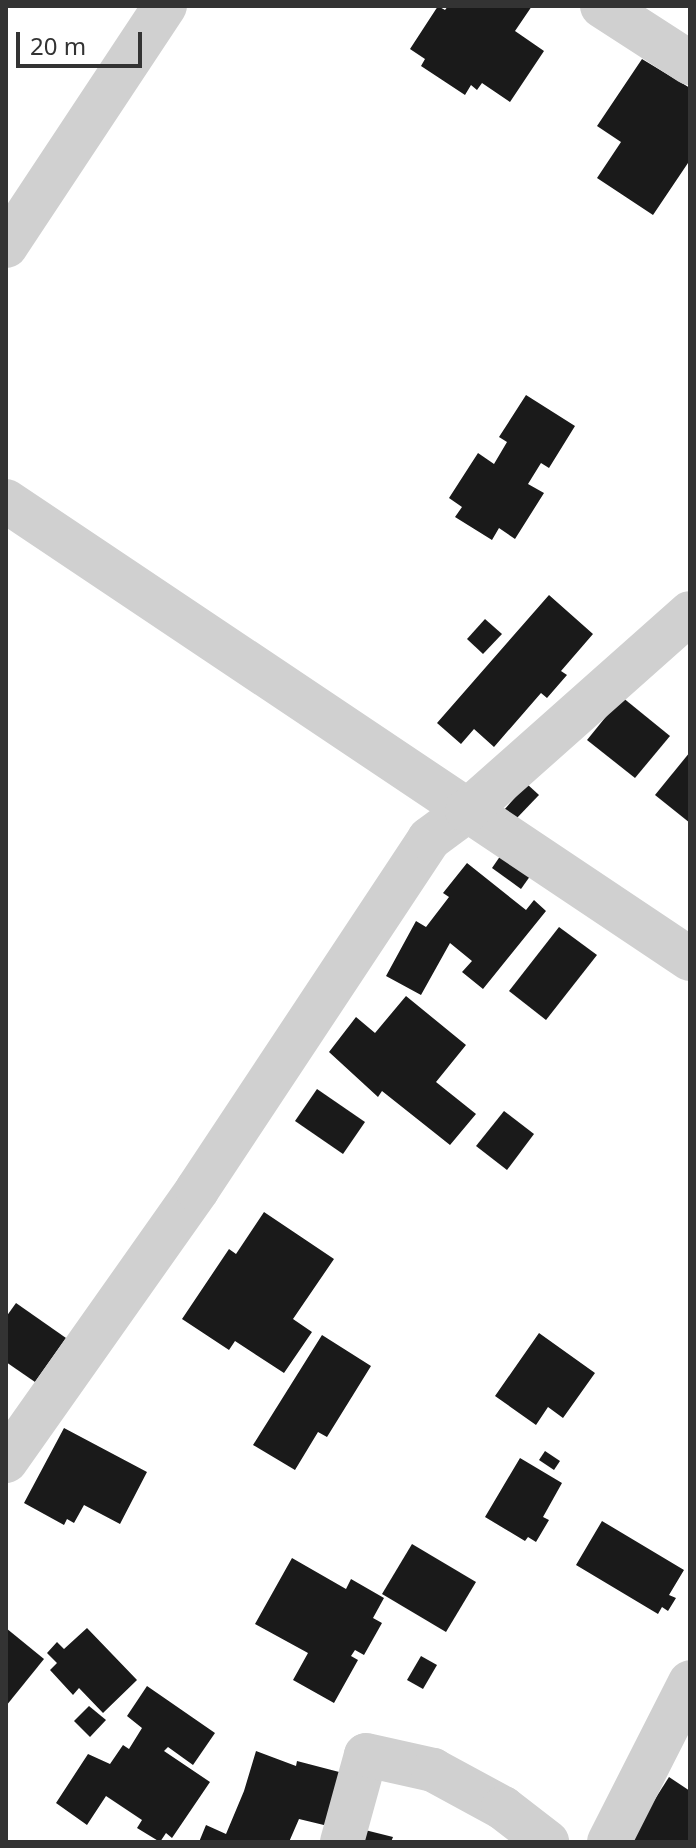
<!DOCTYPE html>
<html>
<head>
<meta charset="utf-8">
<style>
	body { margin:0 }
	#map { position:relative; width:696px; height:1848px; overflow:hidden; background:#fff; font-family:"Noto Sans",sans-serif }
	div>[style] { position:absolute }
	.building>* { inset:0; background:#1a1a1a }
	.minor>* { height:44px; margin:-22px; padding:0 22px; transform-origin:22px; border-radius:22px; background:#d0d0d0 }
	span { translate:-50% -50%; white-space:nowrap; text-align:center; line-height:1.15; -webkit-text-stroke:8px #fff; paint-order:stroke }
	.frame { position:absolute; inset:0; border:8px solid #333; pointer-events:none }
	.scale { position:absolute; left:16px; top:32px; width:126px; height:36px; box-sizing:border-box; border:4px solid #333; border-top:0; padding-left:10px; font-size:24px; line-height:28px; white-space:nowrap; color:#333; -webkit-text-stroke:6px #fff; paint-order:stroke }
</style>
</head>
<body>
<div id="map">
	<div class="building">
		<div style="clip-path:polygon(438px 6px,445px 10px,448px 6px,532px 6px,515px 31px,544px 51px,510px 102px,482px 83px,477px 90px,471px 85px,465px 95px,421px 66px,425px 59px,410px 49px)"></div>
		<div style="clip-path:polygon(642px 59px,690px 88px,690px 160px,653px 215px,597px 178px,621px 142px,597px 126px)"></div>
		<div style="clip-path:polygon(526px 395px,575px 426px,549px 468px,541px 463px,528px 484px,544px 493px,515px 539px,499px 528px,492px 540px,455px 517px,462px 507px,449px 498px,478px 453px,494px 464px,507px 442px,499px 437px)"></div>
		<div style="clip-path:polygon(549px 595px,593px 634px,561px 671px,567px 675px,547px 698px,541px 693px,494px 747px,474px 729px,461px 744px,437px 723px)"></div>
		<div style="clip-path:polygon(485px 619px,502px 634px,483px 654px,467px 639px)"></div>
		<div style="clip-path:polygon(622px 697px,670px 736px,635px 778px,587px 740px)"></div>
		<div style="clip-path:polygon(690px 752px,690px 823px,655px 795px)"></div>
		<div style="clip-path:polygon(527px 784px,539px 795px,515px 820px,504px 810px)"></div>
		<div style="clip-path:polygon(503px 852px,533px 872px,521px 889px,492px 868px)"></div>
		<div style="clip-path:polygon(467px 863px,526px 910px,534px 900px,546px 911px,483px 989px,462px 972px,472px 961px,450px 943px,421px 995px,386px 976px,416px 921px,426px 927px,449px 897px,443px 893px)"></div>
		<div style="clip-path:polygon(559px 927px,597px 955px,546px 1020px,509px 991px)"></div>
		<div style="clip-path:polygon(406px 996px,466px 1045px,436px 1082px,476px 1114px,450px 1145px,382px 1091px,378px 1097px,329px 1052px,356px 1017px,375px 1033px)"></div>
		<div style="clip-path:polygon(317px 1089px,365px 1122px,343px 1154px,295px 1121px)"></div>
		<div style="clip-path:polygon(504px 1111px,534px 1134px,507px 1170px,476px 1146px)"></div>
		<div style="clip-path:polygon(264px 1212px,334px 1259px,293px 1319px,312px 1332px,284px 1373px,235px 1341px,229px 1350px,182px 1319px,229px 1249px,236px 1254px)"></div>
		<div style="clip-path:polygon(16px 1303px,66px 1338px,35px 1382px,6px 1362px,6px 1317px)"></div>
		<div style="clip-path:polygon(539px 1333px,595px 1373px,563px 1418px,548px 1407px,536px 1425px,495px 1396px)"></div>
		<div style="clip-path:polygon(322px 1335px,371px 1366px,327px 1437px,318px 1432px,295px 1470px,253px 1445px)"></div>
		<div style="clip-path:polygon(64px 1428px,147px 1472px,120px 1524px,84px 1505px,74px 1523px,67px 1519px,64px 1525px,24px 1503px)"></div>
		<div style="clip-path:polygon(545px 1451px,560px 1461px,554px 1470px,539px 1460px)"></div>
		<div style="clip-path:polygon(520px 1458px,562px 1483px,543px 1517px,549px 1520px,536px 1542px,528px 1537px,525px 1541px,485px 1517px)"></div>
		<div style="clip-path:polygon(602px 1521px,684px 1570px,669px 1595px,676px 1598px,668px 1611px,662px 1607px,658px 1614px,576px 1565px)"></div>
		<div style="clip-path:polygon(412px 1544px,476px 1582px,446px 1632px,382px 1594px)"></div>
		<div style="clip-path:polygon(292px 1558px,346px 1589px,351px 1579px,384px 1598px,373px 1618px,382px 1623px,364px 1655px,355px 1650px,351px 1656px,358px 1660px,334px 1703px,293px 1680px,308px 1653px,255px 1624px)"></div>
		<div style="clip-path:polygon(6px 1628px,44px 1659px,6px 1706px)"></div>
		<div style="clip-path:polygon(87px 1628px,137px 1680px,103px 1713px,79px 1688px,73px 1695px,50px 1670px,57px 1663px,47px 1653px,57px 1642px,64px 1649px)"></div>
		<div style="clip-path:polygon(421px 1656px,437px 1665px,423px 1689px,407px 1680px)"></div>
		<div style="clip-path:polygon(147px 1686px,215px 1733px,193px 1765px,168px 1747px,164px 1751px,210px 1782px,172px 1838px,166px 1833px,160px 1842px,137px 1828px,142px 1820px,106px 1796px,87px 1825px,56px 1803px,88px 1754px,110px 1764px,123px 1745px,129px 1749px,142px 1728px,127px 1716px)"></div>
		<div style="clip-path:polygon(89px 1706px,106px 1720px,90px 1737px,74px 1721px)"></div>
		<div style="clip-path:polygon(256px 1751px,296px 1766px,297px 1761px,343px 1773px,328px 1826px,299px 1819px,289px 1842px,199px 1842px,206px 1825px,226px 1834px,244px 1791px)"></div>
		<div style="clip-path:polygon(669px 1777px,690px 1791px,690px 1842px,633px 1842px,629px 1840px)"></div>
		<div style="clip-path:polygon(365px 1830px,393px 1837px,391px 1842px,362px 1842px)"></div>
	</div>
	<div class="minor">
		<div style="left:602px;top:6px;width:105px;rotate:32.9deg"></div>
		<div style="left:6px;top:246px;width:288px;rotate:-56.5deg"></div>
		<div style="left:6px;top:501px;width:823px;rotate:33.81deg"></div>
		<div style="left:6px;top:1461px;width:332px;rotate:-54.8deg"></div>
		<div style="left:197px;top:1190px;width:421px;rotate:-56.5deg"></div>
		<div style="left:429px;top:839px;width:47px;rotate:-36.4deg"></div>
		<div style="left:467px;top:811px;width:298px;rotate:-41.6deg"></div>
		<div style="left:342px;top:1842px;width:90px;rotate:-74.6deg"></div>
		<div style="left:366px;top:1755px;width:69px;rotate:12.6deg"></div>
		<div style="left:433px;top:1770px;width:80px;rotate:28.5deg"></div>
		<div style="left:503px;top:1808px;width:56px;rotate:37.7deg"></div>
		<div style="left:609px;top:1842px;width:179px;rotate:-63.1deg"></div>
	</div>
	<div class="frame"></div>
	<div class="scale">20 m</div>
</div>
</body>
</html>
